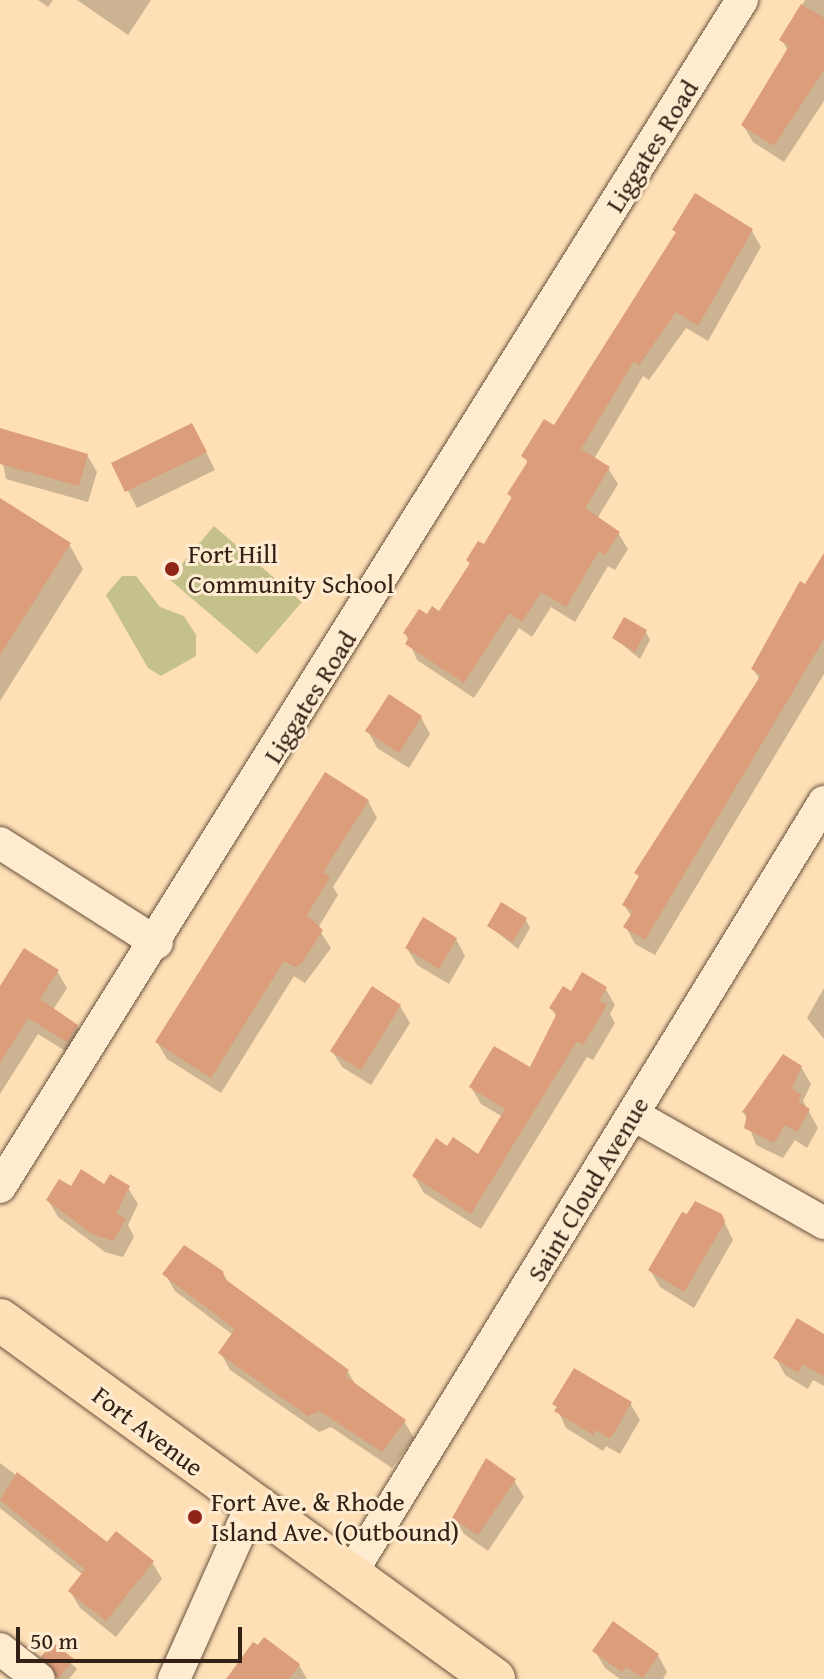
<!DOCTYPE html>
<html>
<head>
<meta charset="utf-8">
<style>
	body { margin:0 }
	#map { position:relative; width:824px; height:1679px; overflow:hidden; background:#ffe0b6; font-family:"Gentium Book Plus",serif }
	div>[style] { position:absolute }
	.green>* { inset:0; background:#c5c18b }
	.shadow>* { inset:0; background:#0003 }
	.building>* { inset:0; background:#dc9d7b }
	.roads { filter:drop-shadow(0 0 2px #67513d) drop-shadow(0 0 2px #67513d) }
	.minor>* { height:32px; margin:-16px; padding:0 16px; transform-origin:16px; border-radius:16px; background:#ffebd0 }
	.major>* { height:42px; margin:-21px; padding:0 21px; transform-origin:21px; border-radius:21px; background:#ffe0b6 }
	.dots>* { width:22px; height:22px; translate:-50% -50%; box-sizing:border-box; border:4px solid #ffebd0; border-radius:50% }
	span { translate:-50% -50%; white-space:nowrap; text-align:center; line-height:1.15; -webkit-text-stroke:6px #ffebd0; paint-order:stroke }
	.street-label { font-size:26px; color:#342115 }
	.poi-label { font-size:26px; color:#342115 }
	.left { translate:0 -50%; text-align:left }
	.scale { position:absolute; left:16px; top:1627px; width:226px; height:36px; box-sizing:border-box; border:4px solid #342115; border-top:0; padding-left:10px; font-size:24px; line-height:28px; white-space:nowrap; color:#342115; -webkit-text-stroke:6px #ffebd0; paint-order:stroke }
</style>
</head>
<body>
<div id="map">
	<div class="green">
		<div style="clip-path:polygon(214px 526px,302px 602px,257px 654px,169px 579px)"></div>
		<div style="clip-path:polygon(122px 576px,136px 576px,160px 607px,184px 616px,196px 635px,196px 656px,161px 676px,148px 668px,106px 595px)"></div>
	</div>
	<div class="shadow">
		<div style="clip-path:polygon(38px 0,53px 0,48px 7px)"></div>
		<div style="clip-path:polygon(77px 0,151px 0,128px 35px)"></div>
		<div style="clip-path:polygon(805px 0,824px 0,824px 101px,784px 162px,753px 142px,743px 125px,788px 51px,782px 40px)"></div>
		<div style="clip-path:polygon(696px 195px,752px 231px,761px 247px,708px 341px,686px 328px,649px 380px,643px 376px,594px 459px,608px 468px,618px 484px,597px 519px,618px 533px,628px 549px,615px 570px,608px 566px,575px 622px,551px 607px,532px 637px,519px 628px,474px 698px,417px 660px,405px 633px,439px 614px,471px 565px,468px 560px,484px 547px,513px 500px,509px 494px,528px 464px,524px 456px,555px 428px,677px 234px,675px 230px)"></div>
		<div style="clip-path:polygon(201px 442px,215px 470px,137px 508px,114px 464px)"></div>
		<div style="clip-path:polygon(0 449px,87px 455px,97px 472px,88px 502px,6px 479px)"></div>
		<div style="clip-path:polygon(0 500px,69px 544px,83px 569px,0 701px)"></div>
		<div style="clip-path:polygon(824px 557px,824px 674px,655px 955px,635px 944px,626px 927px,632px 917px,624px 905px,640px 879px,637px 873px,760px 680px,753px 669px)"></div>
		<div style="clip-path:polygon(646px 632px,650px 640px,640px 659px,614px 638px)"></div>
		<div style="clip-path:polygon(421px 717px,430px 734px,409px 768px,377px 748px,368px 731px)"></div>
		<div style="clip-path:polygon(368px 801px,377px 818px,333px 887px,338px 895px,318px 928px,331px 948px,305px 983px,294px 976px,221px 1093px,167px 1059px,157px 1042px)"></div>
		<div style="clip-path:polygon(526px 920px,530px 928px,518px 949px,489px 926px)"></div>
		<div style="clip-path:polygon(456px 939px,465px 956px,449px 984px,417px 965px,407px 948px)"></div>
		<div style="clip-path:polygon(57px 971px,67px 988px,53px 1010px,77px 1026px,86px 1043px,77px 1058px,38px 1034px,0 1094px,0 989px)"></div>
		<div style="clip-path:polygon(605px 988px,615px 1005px,610px 1014px,615px 1023px,593px 1060px,587px 1057px,481px 1229px,424px 1193px,414px 1176px,448px 1149px,479px 1156px,503px 1117px,481px 1104px,471px 1087px,531px 1070px,557px 1018px,551px 1008px,572px 993px)"></div>
		<div style="clip-path:polygon(824px 988px,824px 1039px,807px 1018px)"></div>
		<div style="clip-path:polygon(400px 1006px,410px 1023px,371px 1085px,342px 1067px,332px 1051px)"></div>
		<div style="clip-path:polygon(801px 1067px,811px 1084px,803px 1101px,818px 1128px,807px 1148px,795px 1140px,783px 1158px,756px 1145px,744px 1112px)"></div>
		<div style="clip-path:polygon(72px 1188px,128px 1188px,138px 1204px,128px 1225px,134px 1237px,123px 1257px,105px 1252px,58px 1217px,48px 1200px)"></div>
		<div style="clip-path:polygon(721px 1215px,733px 1240px,694px 1308px,660px 1287px,650px 1270px)"></div>
		<div style="clip-path:polygon(222px 1272px,230px 1285px,348px 1372px,357px 1387px,404px 1421px,414px 1438px,392px 1468px,331px 1427px,319px 1432px,230px 1370px,221px 1353px,233px 1335px,175px 1291px,165px 1274px)"></div>
		<div style="clip-path:polygon(824px 1336px,824px 1386px,813px 1380px,808px 1389px,785px 1375px,776px 1358px)"></div>
		<div style="clip-path:polygon(630px 1403px,640px 1420px,620px 1454px,606px 1446px,603px 1451px,566px 1428px,555px 1404px)"></div>
		<div style="clip-path:polygon(487px 1461px,514px 1480px,524px 1497px,488px 1551px,464px 1534px,454px 1518px)"></div>
		<div style="clip-path:polygon(0 1463px,108px 1545px,152px 1562px,162px 1579px,116px 1637px,80px 1608px,70px 1591px,83px 1575px,0 1508px)"></div>
		<div style="clip-path:polygon(53px 1645px,77px 1669px,69px 1679px,58px 1679px,48px 1665px)"></div>
		<div style="clip-path:polygon(595px 1651px,658px 1655px,667px 1672px,663px 1679px,620px 1679px,605px 1668px)"></div>
		<div style="clip-path:polygon(299px 1665px,307px 1679px,232px 1679px)"></div>
	</div>
	<div class="building">
		<div style="clip-path:polygon(801px 4px,824px 18px,824px 70px,774px 146px,741px 125px,789px 46px,779px 40px)"></div>
		<div style="clip-path:polygon(695px 193px,753px 229px,698px 326px,676px 312px,639px 365px,634px 361px,581px 449px,610px 467px,585px 508px,620px 532px,605px 555px,599px 551px,566px 607px,541px 592px,522px 622px,509px 613px,464px 683px,405px 644px,409px 637px,403px 633px,419px 609px,427px 614px,432px 606px,439px 611px,470px 563px,466px 560px,478px 541px,484px 544px,512px 497px,507px 494px,528px 461px,521px 456px,544px 419px,554px 425px,676px 232px,672px 230px)"></div>
		<div style="clip-path:polygon(192px 423px,207px 452px,125px 492px,111px 463px)"></div>
		<div style="clip-path:polygon(0 428px,88px 454px,79px 486px,0 464px)"></div>
		<div style="clip-path:polygon(0 498px,71px 543px,0 655px)"></div>
		<div style="clip-path:polygon(824px 553px,824px 639px,645px 940px,623px 927px,633px 911px,622px 905px,639px 876px,634px 873px,761px 675px,751px 669px,800px 581px,805px 584px)"></div>
		<div style="clip-path:polygon(624px 617px,647px 630px,635px 652px,612px 638px)"></div>
		<div style="clip-path:polygon(389px 694px,422px 716px,399px 753px,365px 731px)"></div>
		<div style="clip-path:polygon(325px 772px,369px 800px,323px 872px,330px 877px,307px 915px,323px 930px,302px 963px,295px 967px,284px 961px,211px 1078px,155px 1042px)"></div>
		<div style="clip-path:polygon(501px 902px,527px 918px,513px 942px,487px 926px)"></div>
		<div style="clip-path:polygon(423px 917px,457px 938px,439px 969px,405px 948px)"></div>
		<div style="clip-path:polygon(24px 948px,59px 970px,40px 999px,78px 1025px,67px 1042px,28px 1018px,0 1063px,0 986px)"></div>
		<div style="clip-path:polygon(582px 972px,607px 987px,599px 1001px,607px 1005px,583px 1045px,577px 1041px,471px 1214px,412px 1176px,436px 1138px,447px 1146px,453px 1137px,478px 1154px,505px 1109px,469px 1087px,494px 1046px,530px 1067px,557px 1013px,549px 1008px,563px 986px,571px 991px)"></div>
		<div style="clip-path:polygon(372px 986px,401px 1005px,361px 1070px,330px 1051px)"></div>
		<div style="clip-path:polygon(783px 1054px,802px 1066px,792px 1088px,802px 1095px,798px 1102px,810px 1109px,797px 1132px,785px 1125px,774px 1143px,744px 1128px,747px 1115px,742px 1112px)"></div>
		<div style="clip-path:polygon(81px 1169px,104px 1184px,110px 1174px,130px 1186px,116px 1213px,126px 1219px,113px 1241px,94px 1235px,46px 1200px,59px 1179px,71px 1186px)"></div>
		<div style="clip-path:polygon(695px 1201px,722px 1214px,725px 1222px,684px 1292px,648px 1270px,682px 1212px,687px 1214px)"></div>
		<div style="clip-path:polygon(184px 1245px,223px 1271px,225px 1279px,349px 1370px,345px 1376px,406px 1420px,382px 1452px,320px 1411px,308px 1416px,218px 1353px,235px 1329px,162px 1274px)"></div>
		<div style="clip-path:polygon(797px 1318px,824px 1334px,824px 1377px,803px 1364px,798px 1373px,773px 1358px)"></div>
		<div style="clip-path:polygon(574px 1368px,632px 1402px,610px 1439px,596px 1430px,593px 1435px,554px 1411px,557px 1407px,552px 1404px)"></div>
		<div style="clip-path:polygon(486px 1458px,516px 1479px,478px 1535px,452px 1518px)"></div>
		<div style="clip-path:polygon(17px 1472px,107px 1542px,116px 1531px,154px 1561px,106px 1621px,68px 1591px,85px 1569px,0 1500px)"></div>
		<div style="clip-path:polygon(613px 1621px,659px 1654px,643px 1678px,626px 1667px,622px 1672px,592px 1651px)"></div>
		<div style="clip-path:polygon(264px 1637px,300px 1664px,289px 1679px,226px 1679px,253px 1642px,258px 1645px)"></div>
		<div style="clip-path:polygon(52px 1642px,74px 1659px,58px 1679px,41px 1657px)"></div>
	</div>
	<div class="roads">
		<div class="minor">
			<div style="left:0;top:843px;width:186px;rotate:32.5deg"></div>
			<div style="left:634px;top:1115px;width:219px;rotate:29.6deg"></div>
			<div style="left:0;top:1187px;width:1400px;rotate:-57.99deg"></div>
			<div style="left:350px;top:1575px;width:907px;rotate:-58.48deg"></div>
			<div style="left:0;top:1649px;width:49px;rotate:37.6deg"></div>
			<div style="left:174px;top:1679px;width:188px;rotate:-65.9deg"></div>
		</div>
		<div class="major">
			<div style="left:0;top:1320px;width:611px;rotate:36.01deg"></div>
		</div>
	</div>
	<div class="dots">
		<div style="left:172px;top:569px;background:#8f2418"></div>
		<div style="left:195px;top:1517px;background:#8f2418"></div>
	</div>
	<div class="street-label">
		<span style="left:652px;top:146px;rotate:-58deg">Liggates Road</span>
		<span style="left:310px;top:697px;rotate:-58deg">Liggates Road</span>
		<span style="left:588px;top:1189px;rotate:-59deg">Saint Cloud Avenue</span>
		<span style="left:148px;top:1431px;rotate:37deg">Fort Avenue</span>
	</div>
	<div class="poi-label">
		<span class="left" style="left:188px;top:569px">Fort Hill<br>Community School</span>
		<span class="left" style="left:211px;top:1517px">Fort Ave. &amp; Rhode<br>Island Ave. (Outbound)</span>
	</div>
	<div class="scale">50 m</div>
</div>
</body>
</html>
